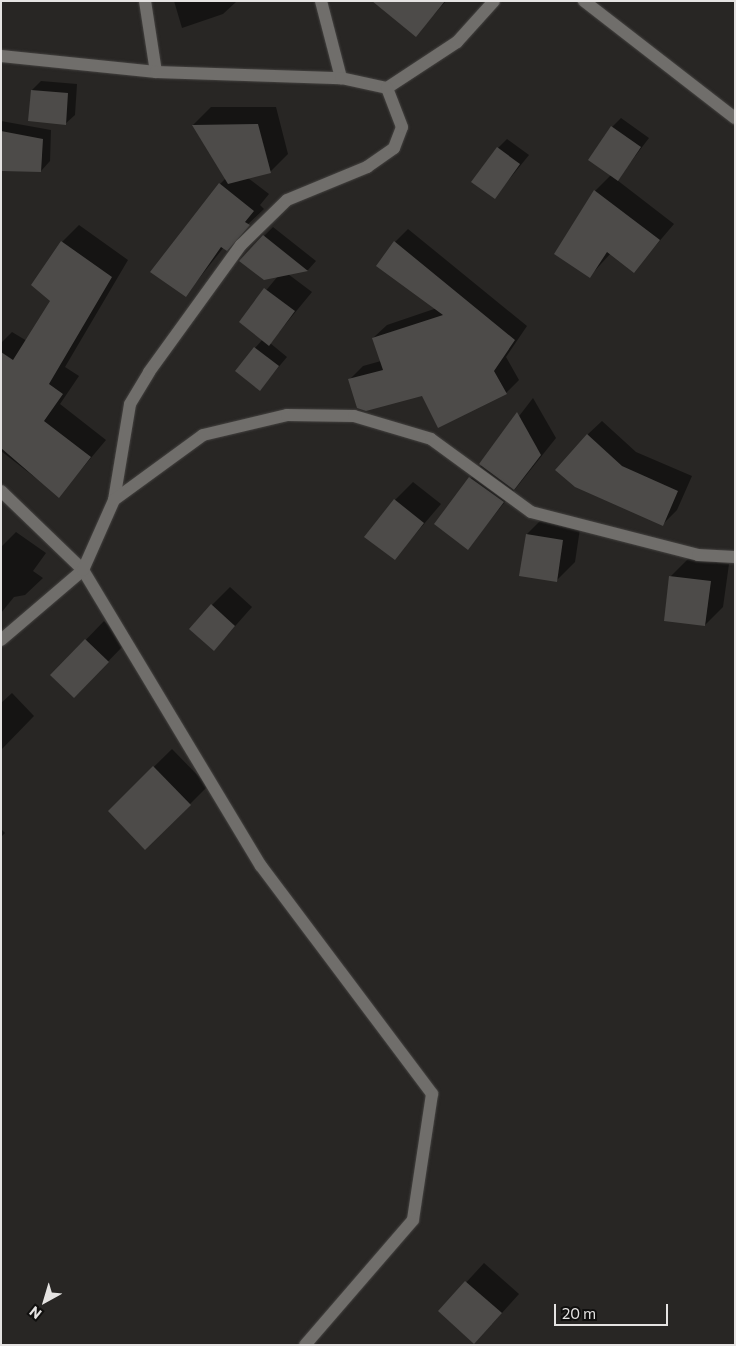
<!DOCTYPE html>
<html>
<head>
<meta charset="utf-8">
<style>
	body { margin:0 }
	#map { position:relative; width:736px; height:1346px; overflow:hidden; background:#282624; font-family:Commissioner,sans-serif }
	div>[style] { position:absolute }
	.shadow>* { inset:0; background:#0007 }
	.building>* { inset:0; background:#4d4b49 }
	.roads { filter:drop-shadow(0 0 1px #444240) drop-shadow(0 0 1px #444240) }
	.minor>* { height:12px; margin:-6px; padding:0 6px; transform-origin:6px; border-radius:6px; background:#706e6b }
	span { translate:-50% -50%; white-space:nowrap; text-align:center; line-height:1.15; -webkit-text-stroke:4px #100f0e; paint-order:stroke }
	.frame { position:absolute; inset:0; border:2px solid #e5e3e2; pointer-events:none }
	.north { position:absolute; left:20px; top:1276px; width:50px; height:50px; -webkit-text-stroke:4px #100f0e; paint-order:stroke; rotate:219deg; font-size:14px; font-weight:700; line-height:20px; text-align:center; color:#e5e3e2 }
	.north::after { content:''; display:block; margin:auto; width:18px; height:22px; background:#e5e3e2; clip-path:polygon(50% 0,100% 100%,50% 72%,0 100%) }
	.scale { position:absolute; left:554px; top:1304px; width:114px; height:22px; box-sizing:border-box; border:2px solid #e5e3e2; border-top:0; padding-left:6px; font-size:15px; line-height:18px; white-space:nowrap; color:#e5e3e2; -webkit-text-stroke:4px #100f0e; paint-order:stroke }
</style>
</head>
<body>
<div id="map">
	<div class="shadow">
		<div style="clip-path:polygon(174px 1px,236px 1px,236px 2px,223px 14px,182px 28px)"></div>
		<div style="clip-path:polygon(403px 1px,446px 1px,416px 35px)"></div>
		<div style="clip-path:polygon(41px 81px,77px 84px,75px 115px,65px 124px,32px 90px)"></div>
		<div style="clip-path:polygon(211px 107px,276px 107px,288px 154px,270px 172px,248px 178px,269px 194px,260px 205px,264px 209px,224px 247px,185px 296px,220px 184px,226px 178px,193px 125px)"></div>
		<div style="clip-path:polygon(621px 118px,649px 138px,617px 180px,674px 224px,634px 271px,611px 253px,590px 276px,555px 254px,595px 191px,611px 175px,612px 127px)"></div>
		<div style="clip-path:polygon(1px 121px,51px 130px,50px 161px,41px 171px,1px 168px)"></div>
		<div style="clip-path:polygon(507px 139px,529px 155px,494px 198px,498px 148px)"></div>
		<div style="clip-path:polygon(79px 225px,128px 260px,65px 367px,79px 376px,60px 404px,106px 440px,59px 496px,1px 451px,1px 343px,12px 332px,27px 341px,52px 301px,62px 242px)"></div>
		<div style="clip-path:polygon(273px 227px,316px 261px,308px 270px,288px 274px,312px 292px,270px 343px,287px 357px,260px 389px,255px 348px,263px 339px,240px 322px,278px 276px,264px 236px)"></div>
		<div style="clip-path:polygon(408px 229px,527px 326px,506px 357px,519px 380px,506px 393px,423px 394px,349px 380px,363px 366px,381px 361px,373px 338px,387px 325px,437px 308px,395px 242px)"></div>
		<div style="clip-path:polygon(533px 398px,556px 438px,468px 548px,436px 524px)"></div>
		<div style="clip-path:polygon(602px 421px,636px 452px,692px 476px,677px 510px,663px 524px,587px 435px)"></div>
		<div style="clip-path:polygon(413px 482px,441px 504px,395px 558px,395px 500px)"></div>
		<div style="clip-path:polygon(545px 516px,581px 522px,575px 562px,557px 580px,527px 534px)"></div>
		<div style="clip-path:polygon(16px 532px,46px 553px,33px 571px,43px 578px,25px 595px,14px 597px,1px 613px,1px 547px)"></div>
		<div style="clip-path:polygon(689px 558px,729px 564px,723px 607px,705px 625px,670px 577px)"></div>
		<div style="clip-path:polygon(230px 587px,252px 607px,214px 650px,212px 605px)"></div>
		<div style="clip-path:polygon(104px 621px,126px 643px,92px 678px,52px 675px)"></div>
		<div style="clip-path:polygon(12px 693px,34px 716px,1px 750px,1px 703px)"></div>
		<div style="clip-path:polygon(172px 749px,208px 786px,190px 804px,109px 811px)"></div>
		<div style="clip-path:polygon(1px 829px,5px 833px,1px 837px)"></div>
		<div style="clip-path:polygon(484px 1263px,519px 1294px,492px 1324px,440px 1311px)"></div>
	</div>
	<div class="building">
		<div style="clip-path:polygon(372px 1px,445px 1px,416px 37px)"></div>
		<div style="clip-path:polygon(31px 90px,68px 93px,66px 125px,28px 121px)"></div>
		<div style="clip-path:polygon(258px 124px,271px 173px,228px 184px,192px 125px)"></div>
		<div style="clip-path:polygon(611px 126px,641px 147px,618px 181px,588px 160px)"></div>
		<div style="clip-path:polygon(1px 131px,43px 139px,41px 172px,1px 171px)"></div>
		<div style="clip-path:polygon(497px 147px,520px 164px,495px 199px,471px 182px)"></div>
		<div style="clip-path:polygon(219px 183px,254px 211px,245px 222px,250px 225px,227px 251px,221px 247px,186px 297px,150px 272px)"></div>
		<div style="clip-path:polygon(594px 190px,660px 240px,634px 273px,607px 252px,590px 278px,554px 254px)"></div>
		<div style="clip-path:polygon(263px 235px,308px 271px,264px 280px,239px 261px)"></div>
		<div style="clip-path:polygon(61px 241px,112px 277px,49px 384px,63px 394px,44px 421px,91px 457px,59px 498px,1px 448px,1px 352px,13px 360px,50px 301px,31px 285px)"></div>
		<div style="clip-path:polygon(394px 241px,515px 340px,494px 371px,507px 394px,438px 428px,422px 396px,366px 411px,357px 408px,348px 379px,383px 370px,372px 338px,443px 315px,376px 266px)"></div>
		<div style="clip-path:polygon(264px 288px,295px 311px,269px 346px,239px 322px)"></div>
		<div style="clip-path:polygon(254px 347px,279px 366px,260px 391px,235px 371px)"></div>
		<div style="clip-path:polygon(517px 412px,541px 455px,514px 490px,479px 464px)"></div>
		<div style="clip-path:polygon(587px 434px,622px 466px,678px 491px,663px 526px,575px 487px,555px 470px)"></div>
		<div style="clip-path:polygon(469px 477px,504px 502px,468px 550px,434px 524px)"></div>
		<div style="clip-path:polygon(394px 499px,424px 523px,395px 560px,364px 537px)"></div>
		<div style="clip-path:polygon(526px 534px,563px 540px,557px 582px,519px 576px)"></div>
		<div style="clip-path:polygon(669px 576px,711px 581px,705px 626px,664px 621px)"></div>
		<div style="clip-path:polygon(211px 604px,235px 626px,214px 651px,189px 629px)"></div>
		<div style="clip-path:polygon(85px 639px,109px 662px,74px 698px,50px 675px)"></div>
		<div style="clip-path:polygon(153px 766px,191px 805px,145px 850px,108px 811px)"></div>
		<div style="clip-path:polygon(465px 1281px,502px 1313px,474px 1344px,438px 1311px)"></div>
	</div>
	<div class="roads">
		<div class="minor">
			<div style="left:145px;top:1px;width:72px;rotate:81.2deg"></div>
			<div style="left:321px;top:1px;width:80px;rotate:75.4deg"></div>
			<div style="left:584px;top:1px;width:191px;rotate:37.8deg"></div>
			<div style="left:1px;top:56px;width:156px;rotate:5.9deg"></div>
			<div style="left:156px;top:72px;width:185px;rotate:1.9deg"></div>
			<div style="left:341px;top:78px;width:47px;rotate:12.3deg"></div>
			<div style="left:387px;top:88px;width:84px;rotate:-33.3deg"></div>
			<div style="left:457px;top:42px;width:55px;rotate:-47.9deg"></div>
			<div style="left:1px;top:491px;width:114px;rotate:43.9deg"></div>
			<div style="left:83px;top:570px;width:345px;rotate:59deg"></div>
			<div style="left:261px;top:866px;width:285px;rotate:53.1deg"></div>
			<div style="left:432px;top:1094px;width:127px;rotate:98.6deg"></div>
			<div style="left:413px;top:1220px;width:165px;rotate:130.8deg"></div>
			<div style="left:114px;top:500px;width:97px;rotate:-80.5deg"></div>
			<div style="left:130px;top:404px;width:37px;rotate:-59deg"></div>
			<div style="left:149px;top:372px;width:157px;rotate:-54.1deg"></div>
			<div style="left:241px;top:245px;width:64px;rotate:-44.4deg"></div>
			<div style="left:287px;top:200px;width:87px;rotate:-22.4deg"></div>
			<div style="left:367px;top:167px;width:33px;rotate:-35deg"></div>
			<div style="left:394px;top:148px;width:22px;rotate:-69deg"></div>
			<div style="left:402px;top:127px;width:42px;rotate:-111deg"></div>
			<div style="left:1px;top:640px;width:108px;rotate:-40.5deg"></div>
			<div style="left:83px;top:570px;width:77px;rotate:-66.1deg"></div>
			<div style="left:114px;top:500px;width:110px;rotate:-36.1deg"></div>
			<div style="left:203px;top:435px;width:86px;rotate:-13.4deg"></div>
			<div style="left:287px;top:415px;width:67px;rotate:0.9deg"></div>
			<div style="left:354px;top:416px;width:80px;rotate:16.6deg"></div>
			<div style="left:431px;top:439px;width:124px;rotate:36.1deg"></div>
			<div style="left:531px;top:512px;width:172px;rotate:14.4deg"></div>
			<div style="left:698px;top:555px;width:37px;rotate:3deg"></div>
		</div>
	</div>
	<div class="frame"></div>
	<div class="north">N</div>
	<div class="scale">20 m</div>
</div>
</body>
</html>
